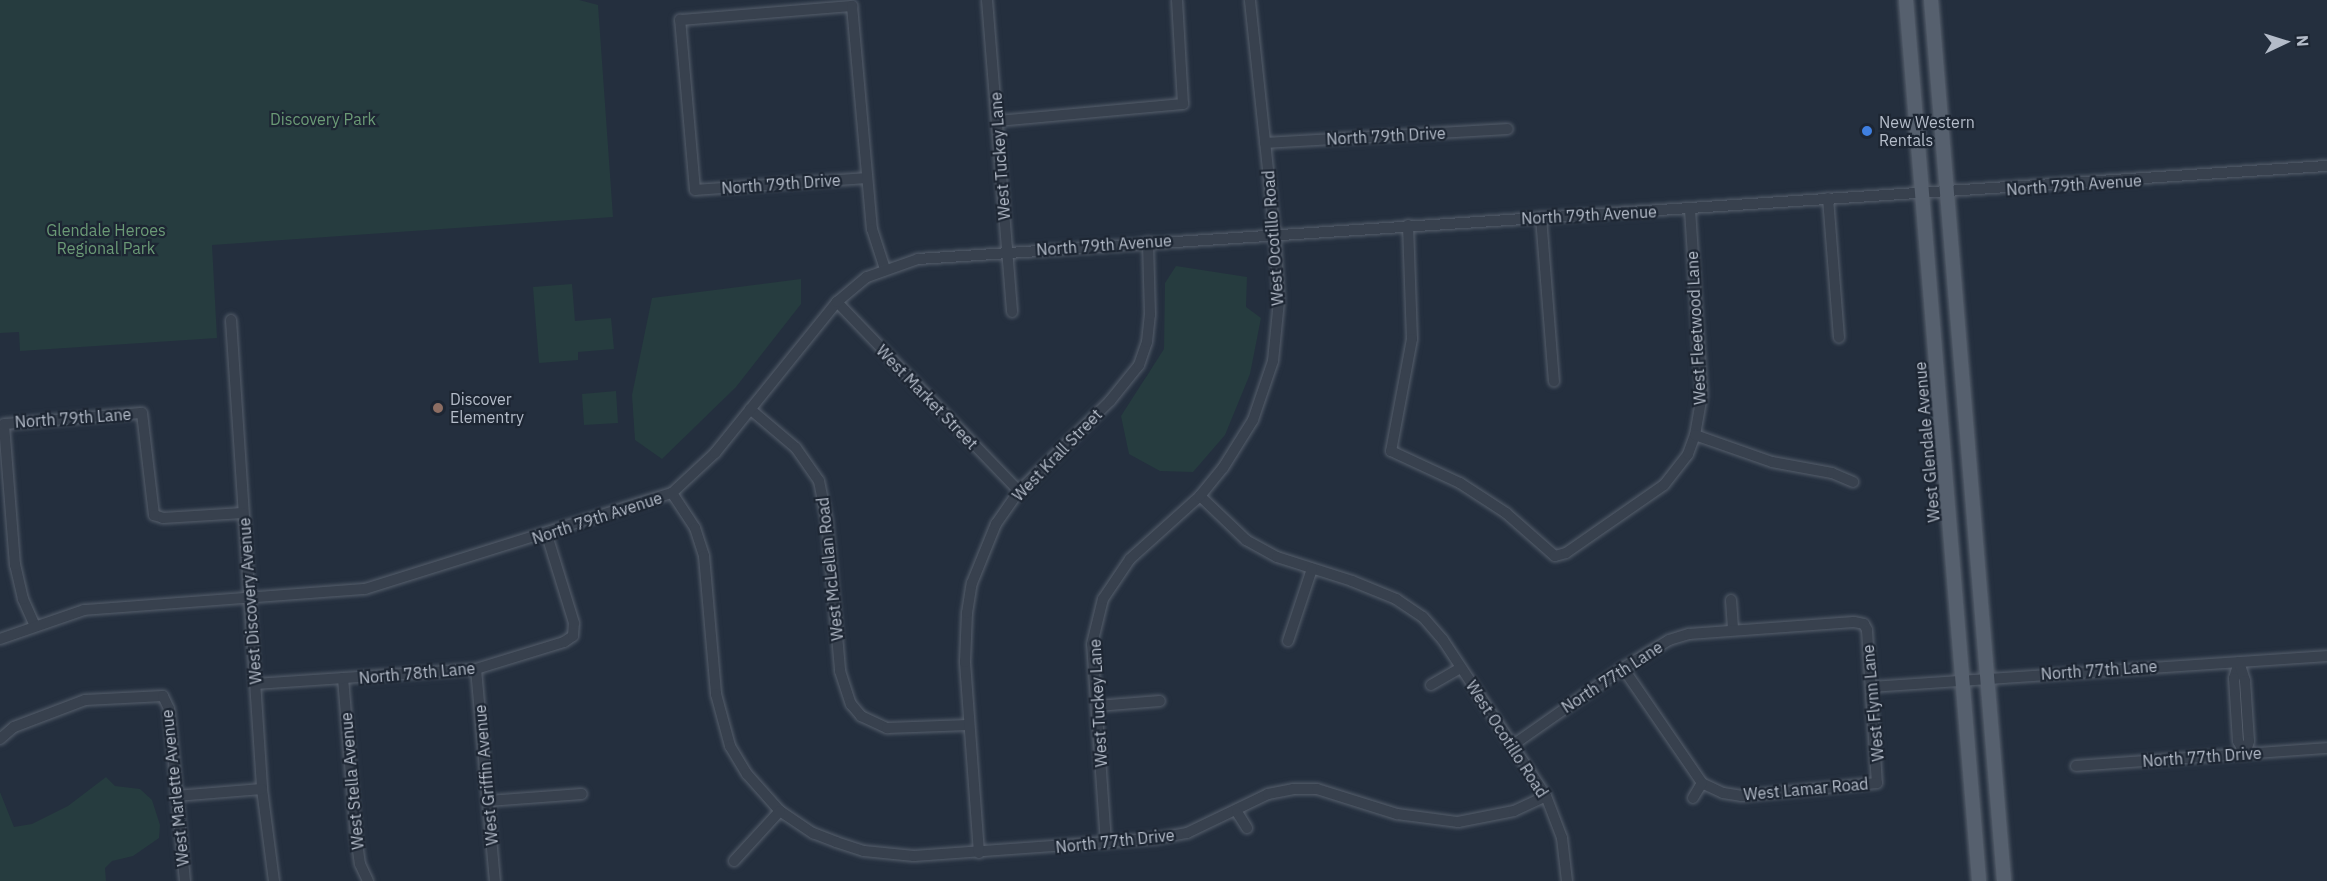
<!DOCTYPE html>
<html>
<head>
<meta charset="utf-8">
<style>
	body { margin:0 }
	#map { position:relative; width:2327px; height:881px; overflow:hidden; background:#242f3e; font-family:"IBM Plex Sans",sans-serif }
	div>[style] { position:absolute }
	.green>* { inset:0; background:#263c3f }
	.roads { filter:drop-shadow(0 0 2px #565f6c) drop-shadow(0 0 2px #565f6c) }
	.minor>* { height:10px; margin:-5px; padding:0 5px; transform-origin:5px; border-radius:5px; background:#38414e }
	.major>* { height:14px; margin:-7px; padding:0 7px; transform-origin:7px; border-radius:7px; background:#56606e }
	.dots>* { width:16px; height:16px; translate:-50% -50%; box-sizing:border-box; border:3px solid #1d2633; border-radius:50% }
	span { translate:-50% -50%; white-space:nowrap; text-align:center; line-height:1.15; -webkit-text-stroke:4.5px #1d2633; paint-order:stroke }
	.park-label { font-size:16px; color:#6b9a76 }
	.poi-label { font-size:16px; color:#b4bcc9 }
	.left { translate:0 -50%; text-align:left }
	.street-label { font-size:16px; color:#b4bcc9 }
	.north { position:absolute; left:2255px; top:12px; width:60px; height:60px; -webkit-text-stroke:4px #1d2633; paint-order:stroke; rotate:86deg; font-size:16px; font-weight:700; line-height:24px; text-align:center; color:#b4bcc9 }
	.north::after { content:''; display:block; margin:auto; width:21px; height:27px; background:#b4bcc9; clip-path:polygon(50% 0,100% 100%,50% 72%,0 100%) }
</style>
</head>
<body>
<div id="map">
	<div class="green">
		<div style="clip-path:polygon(0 0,579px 0,598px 5px,613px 217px,212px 245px,217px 338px,20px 351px,19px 332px,0 333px)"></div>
		<div style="clip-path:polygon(1176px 266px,1247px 277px,1246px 307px,1261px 318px,1250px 374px,1225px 435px,1193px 472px,1160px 471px,1129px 454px,1121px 416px,1164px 349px,1165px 283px)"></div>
		<div style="clip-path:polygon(801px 279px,801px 304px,736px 387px,662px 459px,635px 440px,632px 395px,652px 298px)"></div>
		<div style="clip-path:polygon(572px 284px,575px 321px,611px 318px,614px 349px,578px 352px,578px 360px,539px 363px,533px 287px)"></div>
		<div style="clip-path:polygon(616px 391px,618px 423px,584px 425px,582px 394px)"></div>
		<div style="clip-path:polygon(106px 777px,115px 786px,140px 789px,152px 800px,160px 825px,159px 838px,133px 856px,112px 861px,105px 868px,106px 881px,0 881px,0 792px,14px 827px,32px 824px,68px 806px)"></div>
	</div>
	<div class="roads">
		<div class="minor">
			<div style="left:987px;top:0;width:313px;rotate:85.4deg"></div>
			<div style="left:997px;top:121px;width:187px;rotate:-5.2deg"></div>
			<div style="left:1183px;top:104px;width:104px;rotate:-93.3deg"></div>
			<div style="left:1265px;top:143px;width:243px;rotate:-3.3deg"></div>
			<div style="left:866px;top:178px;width:171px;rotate:176deg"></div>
			<div style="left:695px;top:190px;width:171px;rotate:-95deg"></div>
			<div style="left:680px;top:20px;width:173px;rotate:-4.7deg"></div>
			<div style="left:852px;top:6px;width:224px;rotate:84.9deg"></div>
			<div style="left:872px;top:229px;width:42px;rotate:72deg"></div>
			<div style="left:1828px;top:198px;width:140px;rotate:85.5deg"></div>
			<div style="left:1541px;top:217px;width:165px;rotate:85.5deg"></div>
			<div style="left:1408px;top:225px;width:114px;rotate:88deg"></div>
			<div style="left:1412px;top:339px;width:114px;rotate:100.6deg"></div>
			<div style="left:1391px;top:451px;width:76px;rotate:24.9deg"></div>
			<div style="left:1460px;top:483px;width:55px;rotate:33.1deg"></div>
			<div style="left:1506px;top:513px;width:65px;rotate:41.3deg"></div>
			<div style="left:1555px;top:556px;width:11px;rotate:-15deg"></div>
			<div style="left:1566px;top:553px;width:119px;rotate:-34.8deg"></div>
			<div style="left:1664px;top:485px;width:39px;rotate:-52deg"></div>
			<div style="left:1688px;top:454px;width:20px;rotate:-70deg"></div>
			<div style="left:1695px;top:435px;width:41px;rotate:-80.1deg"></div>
			<div style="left:1702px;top:395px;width:185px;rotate:-93.7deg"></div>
			<div style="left:837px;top:302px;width:262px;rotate:46.1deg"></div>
			<div style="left:231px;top:320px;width:470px;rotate:86.2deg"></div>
			<div style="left:262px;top:789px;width:93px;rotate:82.6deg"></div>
			<div style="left:750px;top:409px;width:60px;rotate:40.3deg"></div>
			<div style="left:796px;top:448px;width:40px;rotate:55.1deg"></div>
			<div style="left:819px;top:481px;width:41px;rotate:78.7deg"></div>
			<div style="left:827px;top:521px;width:151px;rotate:85deg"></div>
			<div style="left:840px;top:671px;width:35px;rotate:72deg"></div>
			<div style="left:851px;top:704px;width:16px;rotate:50deg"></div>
			<div style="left:861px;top:716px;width:29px;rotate:25deg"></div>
			<div style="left:887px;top:728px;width:82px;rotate:-2.1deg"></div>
			<div style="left:1695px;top:435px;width:82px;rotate:19.3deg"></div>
			<div style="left:1772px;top:462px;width:61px;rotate:10.4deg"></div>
			<div style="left:1832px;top:473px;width:23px;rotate:23deg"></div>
			<div style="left:672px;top:493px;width:42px;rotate:56.7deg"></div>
			<div style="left:695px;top:528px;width:29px;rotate:72deg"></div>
			<div style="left:704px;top:556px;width:139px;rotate:85deg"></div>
			<div style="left:716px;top:694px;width:54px;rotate:74.9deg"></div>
			<div style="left:730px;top:746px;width:33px;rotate:59deg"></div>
			<div style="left:747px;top:774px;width:50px;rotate:48.3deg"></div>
			<div style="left:780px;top:811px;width:40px;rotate:34deg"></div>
			<div style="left:813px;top:833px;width:25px;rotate:21deg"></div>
			<div style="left:836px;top:842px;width:29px;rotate:18deg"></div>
			<div style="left:864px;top:851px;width:50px;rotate:5.7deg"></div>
			<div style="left:914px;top:856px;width:240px;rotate:-4.1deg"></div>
			<div style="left:1153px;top:839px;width:35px;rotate:-10deg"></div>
			<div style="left:1187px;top:833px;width:90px;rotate:-25.7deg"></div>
			<div style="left:1268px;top:794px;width:25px;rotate:-11deg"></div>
			<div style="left:1293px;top:789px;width:24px"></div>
			<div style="left:1317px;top:789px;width:84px;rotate:17.4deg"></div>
			<div style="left:1397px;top:814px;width:62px;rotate:7.5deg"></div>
			<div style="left:1458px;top:822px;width:57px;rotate:-11.1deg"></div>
			<div style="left:1514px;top:811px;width:35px;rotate:-25deg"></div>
			<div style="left:1200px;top:496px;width:64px;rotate:43.7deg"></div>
			<div style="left:1246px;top:540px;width:35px;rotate:29deg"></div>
			<div style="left:1277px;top:557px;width:79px;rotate:17.7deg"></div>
			<div style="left:1352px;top:581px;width:48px;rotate:22.2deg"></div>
			<div style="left:1396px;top:599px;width:32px;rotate:34deg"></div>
			<div style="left:1423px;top:617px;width:30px;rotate:49deg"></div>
			<div style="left:1443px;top:640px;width:187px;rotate:56.6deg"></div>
			<div style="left:1546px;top:796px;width:45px;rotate:69.1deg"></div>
			<div style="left:1562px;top:838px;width:43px;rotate:83.4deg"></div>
			<div style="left:1731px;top:600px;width:30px;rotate:86deg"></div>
			<div style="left:35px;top:626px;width:30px;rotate:-114deg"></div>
			<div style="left:23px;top:599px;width:35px;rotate:-103deg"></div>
			<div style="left:15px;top:565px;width:141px;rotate:-94.5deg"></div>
			<div style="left:4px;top:424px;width:138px;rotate:-4.6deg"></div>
			<div style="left:142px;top:413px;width:103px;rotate:83.3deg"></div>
			<div style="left:154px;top:515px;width:9px;rotate:18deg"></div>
			<div style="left:163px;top:518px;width:80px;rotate:-3.6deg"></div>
			<div style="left:0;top:639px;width:89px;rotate:-19deg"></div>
			<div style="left:84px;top:610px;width:282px;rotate:-4.3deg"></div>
			<div style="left:365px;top:589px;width:322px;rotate:-17.4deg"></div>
			<div style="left:672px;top:493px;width:59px;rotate:-42.9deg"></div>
			<div style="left:715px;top:453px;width:194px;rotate:-51.1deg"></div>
			<div style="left:837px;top:302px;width:39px;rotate:-40deg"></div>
			<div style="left:867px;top:277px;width:54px;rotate:-19.4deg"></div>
			<div style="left:918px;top:259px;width:1412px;rotate:-3.78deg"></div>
			<div style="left:1288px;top:641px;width:76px;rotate:-71.6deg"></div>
			<div style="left:2239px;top:662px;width:17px;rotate:107deg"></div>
			<div style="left:2234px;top:678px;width:63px;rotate:86.4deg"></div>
			<div style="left:2238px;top:741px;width:15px;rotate:62deg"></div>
			<div style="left:2239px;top:662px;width:20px;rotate:72deg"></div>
			<div style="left:2245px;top:681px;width:60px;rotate:86.2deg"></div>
			<div style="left:2249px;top:741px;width:14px;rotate:107deg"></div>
			<div style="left:476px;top:669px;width:213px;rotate:84.9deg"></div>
			<div style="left:343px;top:678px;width:159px;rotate:85.3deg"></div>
			<div style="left:356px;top:836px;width:28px;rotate:82deg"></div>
			<div style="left:360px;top:864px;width:19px;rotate:65deg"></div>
			<div style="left:255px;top:684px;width:222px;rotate:-3.9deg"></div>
			<div style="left:476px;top:669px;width:92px;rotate:-17.1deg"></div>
			<div style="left:564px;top:642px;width:11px;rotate:-34deg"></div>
			<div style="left:573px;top:636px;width:13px;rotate:-86deg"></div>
			<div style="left:574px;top:623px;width:92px;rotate:-107.1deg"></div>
			<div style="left:1431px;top:685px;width:34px;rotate:-30deg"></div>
			<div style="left:1872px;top:687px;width:456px;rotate:-3.9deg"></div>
			<div style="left:1097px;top:706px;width:63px;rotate:-4.5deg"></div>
			<div style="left:0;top:739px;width:18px;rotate:-41deg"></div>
			<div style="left:14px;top:727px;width:76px;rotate:-20.8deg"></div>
			<div style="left:85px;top:700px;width:78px;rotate:-2.9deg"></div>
			<div style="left:163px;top:696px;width:14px;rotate:65deg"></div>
			<div style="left:169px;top:709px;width:173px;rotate:84.7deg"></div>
			<div style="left:1513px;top:745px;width:134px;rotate:-35deg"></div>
			<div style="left:1623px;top:668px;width:54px;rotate:-31.3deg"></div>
			<div style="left:1669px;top:640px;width:21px;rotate:-17deg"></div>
			<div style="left:1689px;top:634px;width:165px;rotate:-4.2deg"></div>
			<div style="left:1854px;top:622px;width:10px;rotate:11deg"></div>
			<div style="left:1864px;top:624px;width:7px;rotate:63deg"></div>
			<div style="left:1867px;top:630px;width:153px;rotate:86.3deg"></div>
			<div style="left:1877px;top:783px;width:136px;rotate:174.5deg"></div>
			<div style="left:1742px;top:796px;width:19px;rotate:-171deg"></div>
			<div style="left:1723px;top:793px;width:23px;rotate:-155deg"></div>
			<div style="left:1702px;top:783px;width:140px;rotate:-124.5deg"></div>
			<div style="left:2076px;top:766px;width:252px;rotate:-4.1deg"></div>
			<div style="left:176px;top:796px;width:86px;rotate:-4.7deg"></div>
			<div style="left:1693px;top:798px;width:17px;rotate:-59deg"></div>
			<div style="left:488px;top:801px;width:94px;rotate:-4.3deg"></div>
			<div style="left:1237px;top:812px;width:19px;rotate:58deg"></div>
			<div style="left:1106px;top:843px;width:199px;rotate:-94deg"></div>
			<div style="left:1092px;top:644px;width:46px;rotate:-76.3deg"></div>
			<div style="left:1103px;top:599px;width:48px;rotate:-56deg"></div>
			<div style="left:1130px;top:559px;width:94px;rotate:-42deg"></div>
			<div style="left:1200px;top:496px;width:36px;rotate:-51deg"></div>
			<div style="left:1223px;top:468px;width:57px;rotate:-58deg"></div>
			<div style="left:1253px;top:420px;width:62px;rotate:-71.3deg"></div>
			<div style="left:1273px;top:361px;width:60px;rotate:-84.3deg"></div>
			<div style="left:1279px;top:301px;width:66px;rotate:-93.5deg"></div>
			<div style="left:1275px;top:235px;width:236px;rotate:-96.1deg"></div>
			<div style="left:979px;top:853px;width:192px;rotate:-94.2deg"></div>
			<div style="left:965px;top:662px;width:49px;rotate:-87.7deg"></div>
			<div style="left:967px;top:613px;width:30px;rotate:-81deg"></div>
			<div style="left:972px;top:583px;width:64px;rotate:-67.9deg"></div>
			<div style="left:996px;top:524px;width:40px;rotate:-55.1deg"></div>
			<div style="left:1019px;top:491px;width:128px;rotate:-44.7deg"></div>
			<div style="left:1110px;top:401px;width:46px;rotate:-51.1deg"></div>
			<div style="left:1139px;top:365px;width:24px;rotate:-71deg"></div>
			<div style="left:1147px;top:342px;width:27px;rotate:-84deg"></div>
			<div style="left:1150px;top:315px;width:73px;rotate:-91.6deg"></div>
			<div style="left:734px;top:861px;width:68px;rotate:-47.4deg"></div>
		</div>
		<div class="major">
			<div style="left:1906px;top:0;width:884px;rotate:85.26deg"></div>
			<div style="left:1931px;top:0;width:884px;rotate:85.26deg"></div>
		</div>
	</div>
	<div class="dots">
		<div style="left:1867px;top:131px;background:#3f7fe0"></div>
		<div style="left:438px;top:408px;background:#8d6e63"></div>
	</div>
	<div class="park-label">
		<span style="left:323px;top:119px">Discovery Park</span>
		<span style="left:106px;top:239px">Glendale Heroes<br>Regional Park</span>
	</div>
	<div class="poi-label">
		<span class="left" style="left:1879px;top:131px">New Western<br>Rentals</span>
		<span class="left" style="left:450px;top:408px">Discover<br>Elementry</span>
	</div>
	<div class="street-label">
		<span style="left:1386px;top:136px;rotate:-3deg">North 79th Drive</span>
		<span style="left:1000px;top:156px;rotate:-94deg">West Tuckey Lane</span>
		<span style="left:781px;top:184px;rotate:-4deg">North 79th Drive</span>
		<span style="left:2074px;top:185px;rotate:-4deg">North 79th Avenue</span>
		<span style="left:1589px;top:215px;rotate:-3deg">North 79th Avenue</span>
		<span style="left:1273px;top:238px;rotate:-94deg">West Ocotillo Road</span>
		<span style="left:1104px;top:245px;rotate:-4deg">North 79th Avenue</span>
		<span style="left:1696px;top:328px;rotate:-93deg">West Fleetwood Lane</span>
		<span style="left:927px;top:397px;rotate:46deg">West Market Street</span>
		<span style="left:73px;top:418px;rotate:-4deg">North 79th Lane</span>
		<span style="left:1927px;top:442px;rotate:-95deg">West Glendale Avenue</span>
		<span style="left:1057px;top:455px;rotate:-46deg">West Krall Street</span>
		<span style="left:597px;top:518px;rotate:-18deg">North 79th Avenue</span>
		<span style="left:830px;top:569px;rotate:-96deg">West McLellan Road</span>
		<span style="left:250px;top:601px;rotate:-94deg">West Discovery Avenue</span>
		<span style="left:2099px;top:670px;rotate:-4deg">North 77th Lane</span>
		<span style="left:417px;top:673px;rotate:-5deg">North 78th Lane</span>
		<span style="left:1612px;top:677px;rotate:-33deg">North 77th Lane</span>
		<span style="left:1098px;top:703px;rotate:-93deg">West Tuckey Lane</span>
		<span style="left:1873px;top:703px;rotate:-95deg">West Flynn Lane</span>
		<span style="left:1507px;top:739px;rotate:57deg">West Ocotillo Road</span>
		<span style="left:2202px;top:757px;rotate:-4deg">North 77th Drive</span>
		<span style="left:486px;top:775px;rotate:-95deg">West Griffin Avenue</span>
		<span style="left:352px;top:781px;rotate:-95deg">West Stella Avenue</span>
		<span style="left:175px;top:788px;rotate:-96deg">West Marlette Avenue</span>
		<span style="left:1806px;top:789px;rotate:-5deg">West Lamar Road</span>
		<span style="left:1115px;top:841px;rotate:-6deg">North 77th Drive</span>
	</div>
	<div class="north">N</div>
</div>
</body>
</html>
